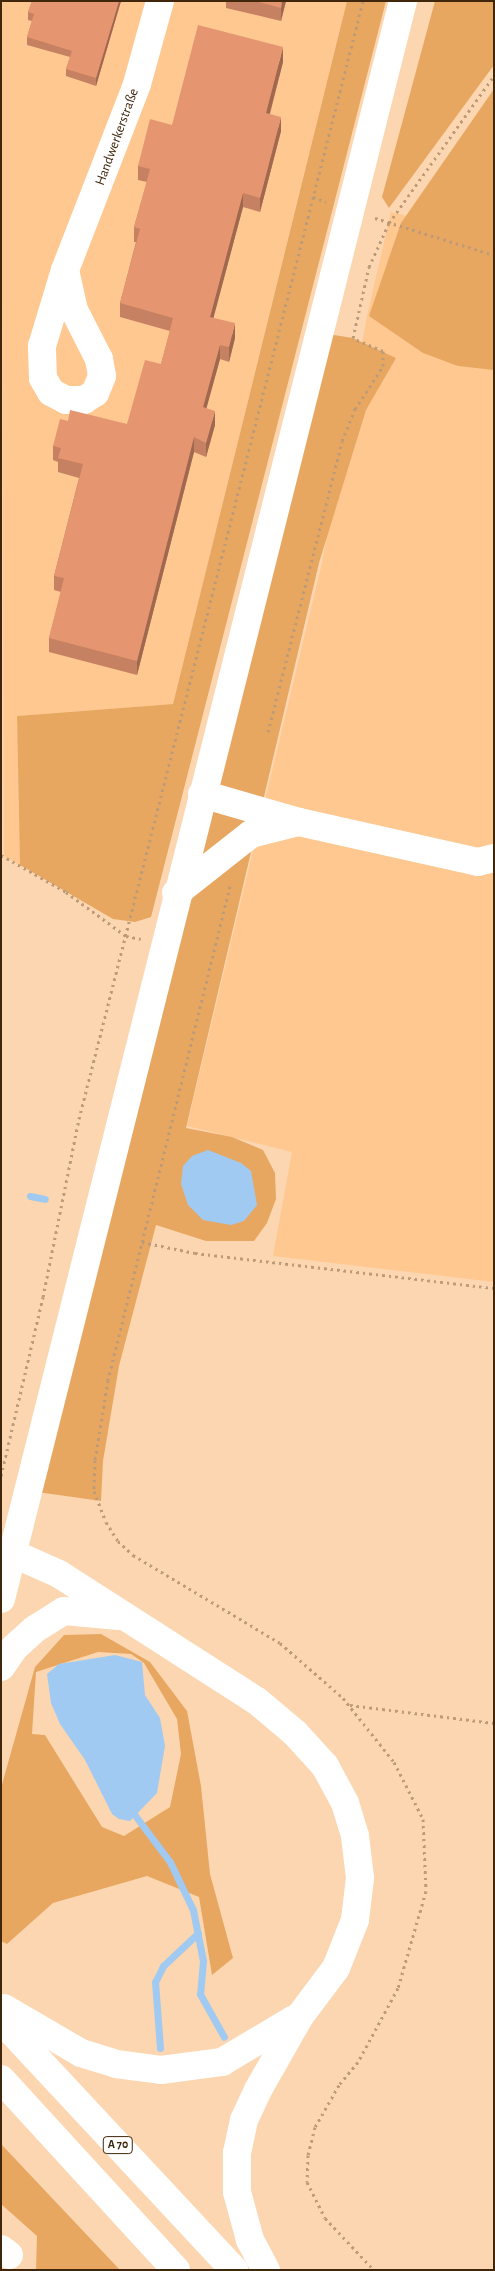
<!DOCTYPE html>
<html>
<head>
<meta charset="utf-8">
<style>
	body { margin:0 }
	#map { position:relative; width:495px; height:2271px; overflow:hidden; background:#fcd6b0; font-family:"Alegreya Sans",sans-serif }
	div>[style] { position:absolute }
	.built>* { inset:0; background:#fec890 }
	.green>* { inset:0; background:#e8a761 }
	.water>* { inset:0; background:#a0caf1 }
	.stream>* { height:7px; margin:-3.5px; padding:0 3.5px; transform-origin:3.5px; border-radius:3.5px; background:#a0caf1 }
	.path>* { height:3px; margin-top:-1.5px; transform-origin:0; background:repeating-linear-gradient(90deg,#bd9b79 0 2.5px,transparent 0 6.5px) }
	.minor>* { height:28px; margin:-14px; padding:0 14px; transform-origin:14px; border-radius:14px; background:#fff }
	.major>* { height:28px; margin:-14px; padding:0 14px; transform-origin:14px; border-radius:14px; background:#fff }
	.highway>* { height:28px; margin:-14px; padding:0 14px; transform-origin:14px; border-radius:14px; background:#fff }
	.wall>* { inset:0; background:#c58161 }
	.shaded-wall>* { inset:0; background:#a0694f }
	.building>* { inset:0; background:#e59671 }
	span { translate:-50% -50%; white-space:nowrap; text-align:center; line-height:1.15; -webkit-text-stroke:4px #fefefe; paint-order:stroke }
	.shield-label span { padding:1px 4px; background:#fefefe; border:1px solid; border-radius:4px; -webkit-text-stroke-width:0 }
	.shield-label { font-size:12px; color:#40270c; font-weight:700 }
	.street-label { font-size:14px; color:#40270c }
	.frame { position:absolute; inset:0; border:2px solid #40270c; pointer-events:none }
</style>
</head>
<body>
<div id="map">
	<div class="built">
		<div style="clip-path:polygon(1px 1px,347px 1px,173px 704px,17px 716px,20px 865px,4px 856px)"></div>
		<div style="clip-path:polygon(391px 212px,494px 239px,494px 1282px,273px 1256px,292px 1152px,187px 1126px,322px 563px,367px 316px)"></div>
	</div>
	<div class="green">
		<div style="clip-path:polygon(347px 1px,386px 1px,151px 917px,135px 922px,113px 919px,20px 865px,17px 716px,173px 704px)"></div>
		<div style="clip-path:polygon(435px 1px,494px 1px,494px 65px,389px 208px,382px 197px)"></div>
		<div style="clip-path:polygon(494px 89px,494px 370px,458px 366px,423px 353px,369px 316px,401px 223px)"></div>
		<div style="clip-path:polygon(321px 333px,353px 338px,396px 358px,366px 410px,319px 563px,186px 1128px,232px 1137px,263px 1150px,275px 1173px,276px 1199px,267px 1223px,254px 1241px,206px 1241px,156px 1225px,119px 1366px,103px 1461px,101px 1501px,30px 1491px)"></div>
		<div style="clip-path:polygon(evenodd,101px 1634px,150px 1662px,187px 1711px,201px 1786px,210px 1874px,233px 1958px,212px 1975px,199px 1897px,147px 1876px,53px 1903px,7px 1944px,1px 1941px,1px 1788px,35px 1667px,64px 1635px,101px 1634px,98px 1652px,131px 1654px,144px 1663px,177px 1719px,181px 1754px,170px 1807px,124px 1836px,102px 1827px,45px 1735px,32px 1734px,36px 1672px,98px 1652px)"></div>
		<div style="clip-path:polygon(1px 2144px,120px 2270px,36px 2270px,37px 2236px,1px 2204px)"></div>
	</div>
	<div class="water">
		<div style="clip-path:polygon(208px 1150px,241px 1163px,251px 1171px,257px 1205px,244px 1221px,231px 1225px,203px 1220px,188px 1205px,181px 1184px,183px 1166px,192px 1156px)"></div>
		<div style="clip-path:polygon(115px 1655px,142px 1662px,145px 1695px,160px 1718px,165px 1746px,157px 1793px,130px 1821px,119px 1819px,112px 1814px,85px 1760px,60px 1724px,51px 1703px,47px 1674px,59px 1664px)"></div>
	</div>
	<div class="stream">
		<div style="left:30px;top:1196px;width:15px;rotate:11deg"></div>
		<div style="left:134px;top:1814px;width:60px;rotate:53.1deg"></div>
		<div style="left:170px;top:1862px;width:53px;rotate:64.4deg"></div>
		<div style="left:193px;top:1910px;width:52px;rotate:78.9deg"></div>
		<div style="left:203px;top:1961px;width:33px;rotate:95deg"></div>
		<div style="left:200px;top:1994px;width:49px;rotate:60.8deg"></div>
		<div style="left:160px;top:2048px;width:66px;rotate:-94.3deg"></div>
		<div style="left:155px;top:1982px;width:18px;rotate:-63deg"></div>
		<div style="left:163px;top:1966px;width:48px;rotate:-43.3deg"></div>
	</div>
	<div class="path">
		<div style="left:313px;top:197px;width:14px;rotate:21deg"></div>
		<div style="left:375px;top:218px;width:125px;rotate:17.3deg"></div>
		<div style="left:268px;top:732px;width:300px;rotate:-75.7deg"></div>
		<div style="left:342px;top:441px;width:35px;rotate:-68deg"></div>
		<div style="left:355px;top:409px;width:51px;rotate:-56.9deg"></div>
		<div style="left:383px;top:366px;width:15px;rotate:-90deg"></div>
		<div style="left:383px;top:351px;width:33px;rotate:-157deg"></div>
		<div style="left:353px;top:338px;width:73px;rotate:-77.3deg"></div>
		<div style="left:369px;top:267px;width:48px;rotate:-65.6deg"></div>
		<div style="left:389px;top:223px;width:181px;rotate:-54.5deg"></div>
		<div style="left:1px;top:855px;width:75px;rotate:29.6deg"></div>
		<div style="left:66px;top:892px;width:74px;rotate:36.3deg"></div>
		<div style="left:126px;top:936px;width:15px;rotate:11deg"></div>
		<div style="left:230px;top:886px;width:509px;rotate:103.87deg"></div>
		<div style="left:108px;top:1380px;width:81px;rotate:99.2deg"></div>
		<div style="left:95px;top:1460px;width:31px;rotate:92deg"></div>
		<div style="left:94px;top:1491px;width:33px;rotate:69deg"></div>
		<div style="left:106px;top:1522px;width:22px;rotate:58deg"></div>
		<div style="left:118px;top:1541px;width:21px;rotate:43deg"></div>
		<div style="left:133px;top:1555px;width:171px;rotate:30.9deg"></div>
		<div style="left:280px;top:1643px;width:84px;rotate:41.1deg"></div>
		<div style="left:343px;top:1698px;width:82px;rotate:51.4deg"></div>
		<div style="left:394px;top:1762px;width:64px;rotate:63deg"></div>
		<div style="left:423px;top:1819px;width:72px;rotate:87.6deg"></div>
		<div style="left:426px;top:1891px;width:101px;rotate:106.1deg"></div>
		<div style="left:398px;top:1988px;width:84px;rotate:118.4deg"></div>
		<div style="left:358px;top:2062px;width:30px;rotate:130deg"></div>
		<div style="left:339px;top:2085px;width:48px;rotate:119.7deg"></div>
		<div style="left:315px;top:2127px;width:29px;rotate:104deg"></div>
		<div style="left:308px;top:2155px;width:27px;rotate:92deg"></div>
		<div style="left:307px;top:2182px;width:40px;rotate:63.4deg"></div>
		<div style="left:325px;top:2218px;width:71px;rotate:46.7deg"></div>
		<div style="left:142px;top:1242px;width:54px;rotate:11.7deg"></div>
		<div style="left:195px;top:1253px;width:301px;rotate:6.7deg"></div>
		<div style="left:1px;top:1476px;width:184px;rotate:-76.8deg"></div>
		<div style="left:43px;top:1297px;width:182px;rotate:-78.6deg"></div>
		<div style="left:79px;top:1119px;width:1154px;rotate:-75.75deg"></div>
		<div style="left:350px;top:1705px;width:145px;rotate:7.1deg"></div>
	</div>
	<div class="minor">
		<div style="left:65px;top:270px;width:41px;rotate:77.3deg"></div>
		<div style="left:74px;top:310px;width:55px;rotate:63deg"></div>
		<div style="left:99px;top:359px;width:17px;rotate:80deg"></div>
		<div style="left:102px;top:376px;width:18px;rotate:112deg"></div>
		<div style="left:95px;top:393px;width:13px;rotate:148deg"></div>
		<div style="left:84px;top:400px;width:18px;rotate:180deg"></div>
		<div style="left:66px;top:400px;width:17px;rotate:-152deg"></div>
		<div style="left:51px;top:392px;width:16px;rotate:-120deg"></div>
		<div style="left:43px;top:378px;width:32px;rotate:-92deg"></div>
		<div style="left:42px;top:346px;width:79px;rotate:-73.2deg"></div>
		<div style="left:65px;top:270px;width:199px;rotate:-68.8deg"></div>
		<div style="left:137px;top:84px;width:86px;rotate:-74.5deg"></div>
		<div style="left:202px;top:794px;width:101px;rotate:16.1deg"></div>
		<div style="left:299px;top:822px;width:183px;rotate:12.6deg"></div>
		<div style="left:478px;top:862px;width:16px;rotate:-14deg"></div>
		<div style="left:176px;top:893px;width:95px;rotate:-38.2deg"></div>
		<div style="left:251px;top:834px;width:49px;rotate:-14.3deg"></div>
		<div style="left:1px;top:2249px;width:10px;rotate:37deg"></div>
	</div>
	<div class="major">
		<div style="left:1px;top:1599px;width:1648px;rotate:-75.88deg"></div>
	</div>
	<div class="highway">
		<div style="left:12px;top:1553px;width:51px;rotate:24.1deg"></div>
		<div style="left:59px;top:1574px;width:235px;rotate:32.7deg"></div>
		<div style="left:257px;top:1701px;width:50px;rotate:40.1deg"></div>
		<div style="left:295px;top:1733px;width:45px;rotate:47.7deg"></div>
		<div style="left:325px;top:1766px;width:42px;rotate:61.6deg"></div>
		<div style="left:345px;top:1803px;width:34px;rotate:73deg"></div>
		<div style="left:355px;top:1836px;width:42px;rotate:83.2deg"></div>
		<div style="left:360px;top:1878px;width:42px;rotate:96.8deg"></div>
		<div style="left:355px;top:1920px;width:52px;rotate:111.6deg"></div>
		<div style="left:336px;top:1968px;width:60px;rotate:126.9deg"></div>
		<div style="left:300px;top:2016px;width:85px;rotate:119.6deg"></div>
		<div style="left:258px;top:2090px;width:33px;rotate:115deg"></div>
		<div style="left:244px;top:2120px;width:34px;rotate:102deg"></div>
		<div style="left:237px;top:2153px;width:39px;rotate:90deg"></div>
		<div style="left:237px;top:2192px;width:50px;rotate:74.8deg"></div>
		<div style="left:250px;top:2240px;width:34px;rotate:62deg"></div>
		<div style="left:1px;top:1667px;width:24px;rotate:-55deg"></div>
		<div style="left:15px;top:1647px;width:27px;rotate:-42deg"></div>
		<div style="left:35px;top:1629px;width:34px;rotate:-32deg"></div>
		<div style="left:64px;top:1611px;width:55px;rotate:5.2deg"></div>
		<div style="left:4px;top:2008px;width:89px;rotate:30.3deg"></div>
		<div style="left:81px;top:2053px;width:37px;rotate:17deg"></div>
		<div style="left:116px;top:2064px;width:45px;rotate:7.6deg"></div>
		<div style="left:161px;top:2070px;width:62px;rotate:-7.5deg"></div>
		<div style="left:222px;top:2062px;width:84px;rotate:-30.8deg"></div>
		<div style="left:1px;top:2020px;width:342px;rotate:47deg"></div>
		<div style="left:1px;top:2079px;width:259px;rotate:47.5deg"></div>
	</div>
	<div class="wall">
		<div style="clip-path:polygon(32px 1px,121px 1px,96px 86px,66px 76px,66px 69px,70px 57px,27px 45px,27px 37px,32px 21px,28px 20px,28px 12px)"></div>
		<div style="clip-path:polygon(226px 1px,286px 1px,281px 21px,226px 8px)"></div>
		<div style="clip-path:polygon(283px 62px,270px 114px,281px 131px,260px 212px,243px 207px,213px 318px,235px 338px,229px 362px,220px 359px,206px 408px,215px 425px,206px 457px,194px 452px,137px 675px,49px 652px,49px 638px,61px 592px,54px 590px,54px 576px,79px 478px,58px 472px,58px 462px,53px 460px,53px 446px,68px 421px,127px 424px,161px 364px,170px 331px,120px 317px,120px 303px,136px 242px,134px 242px,134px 227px,147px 182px,138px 180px,138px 166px,172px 125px)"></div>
	</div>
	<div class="shaded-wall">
		<div style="clip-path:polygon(119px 1px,121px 1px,96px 86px,96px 78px)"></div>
		<div style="clip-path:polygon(282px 1px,286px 1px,281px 21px,281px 8px)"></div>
		<div style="clip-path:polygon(283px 47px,283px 62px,266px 127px,266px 113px)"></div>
		<div style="clip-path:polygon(281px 117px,281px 131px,260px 212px,260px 198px)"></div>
		<div style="clip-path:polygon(243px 193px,243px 207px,210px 331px,210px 317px)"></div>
		<div style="clip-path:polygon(235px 323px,235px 338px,229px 362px,229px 347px)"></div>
		<div style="clip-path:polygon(220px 345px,220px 359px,203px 421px,203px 407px)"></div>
		<div style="clip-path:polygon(215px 411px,215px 425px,206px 457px,206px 443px)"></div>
		<div style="clip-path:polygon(194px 437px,194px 452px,137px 675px,137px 661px)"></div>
	</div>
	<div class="building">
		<div style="clip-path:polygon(32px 1px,119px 1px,96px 78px,66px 69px,72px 51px,27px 37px,34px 14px,28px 12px)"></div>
		<div style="clip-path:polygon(255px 1px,282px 1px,281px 8px)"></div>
		<div style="clip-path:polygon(198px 25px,283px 47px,266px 113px,281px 117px,260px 198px,243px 193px,210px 317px,235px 323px,229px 347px,220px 345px,203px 407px,215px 411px,206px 443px,194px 437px,137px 661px,49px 638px,64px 578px,54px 576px,83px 464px,58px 458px,61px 448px,53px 446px,60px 419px,68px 421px,70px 410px,127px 424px,145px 360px,161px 364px,173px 318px,120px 303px,140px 229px,134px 227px,150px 169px,138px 166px,150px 119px,172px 125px)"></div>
	</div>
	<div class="shield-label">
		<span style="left:118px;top:2145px">A 70</span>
	</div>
	<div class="street-label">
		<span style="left:117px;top:137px;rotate:-70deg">Handwerkerstraße</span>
	</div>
	<div class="frame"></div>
</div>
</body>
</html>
